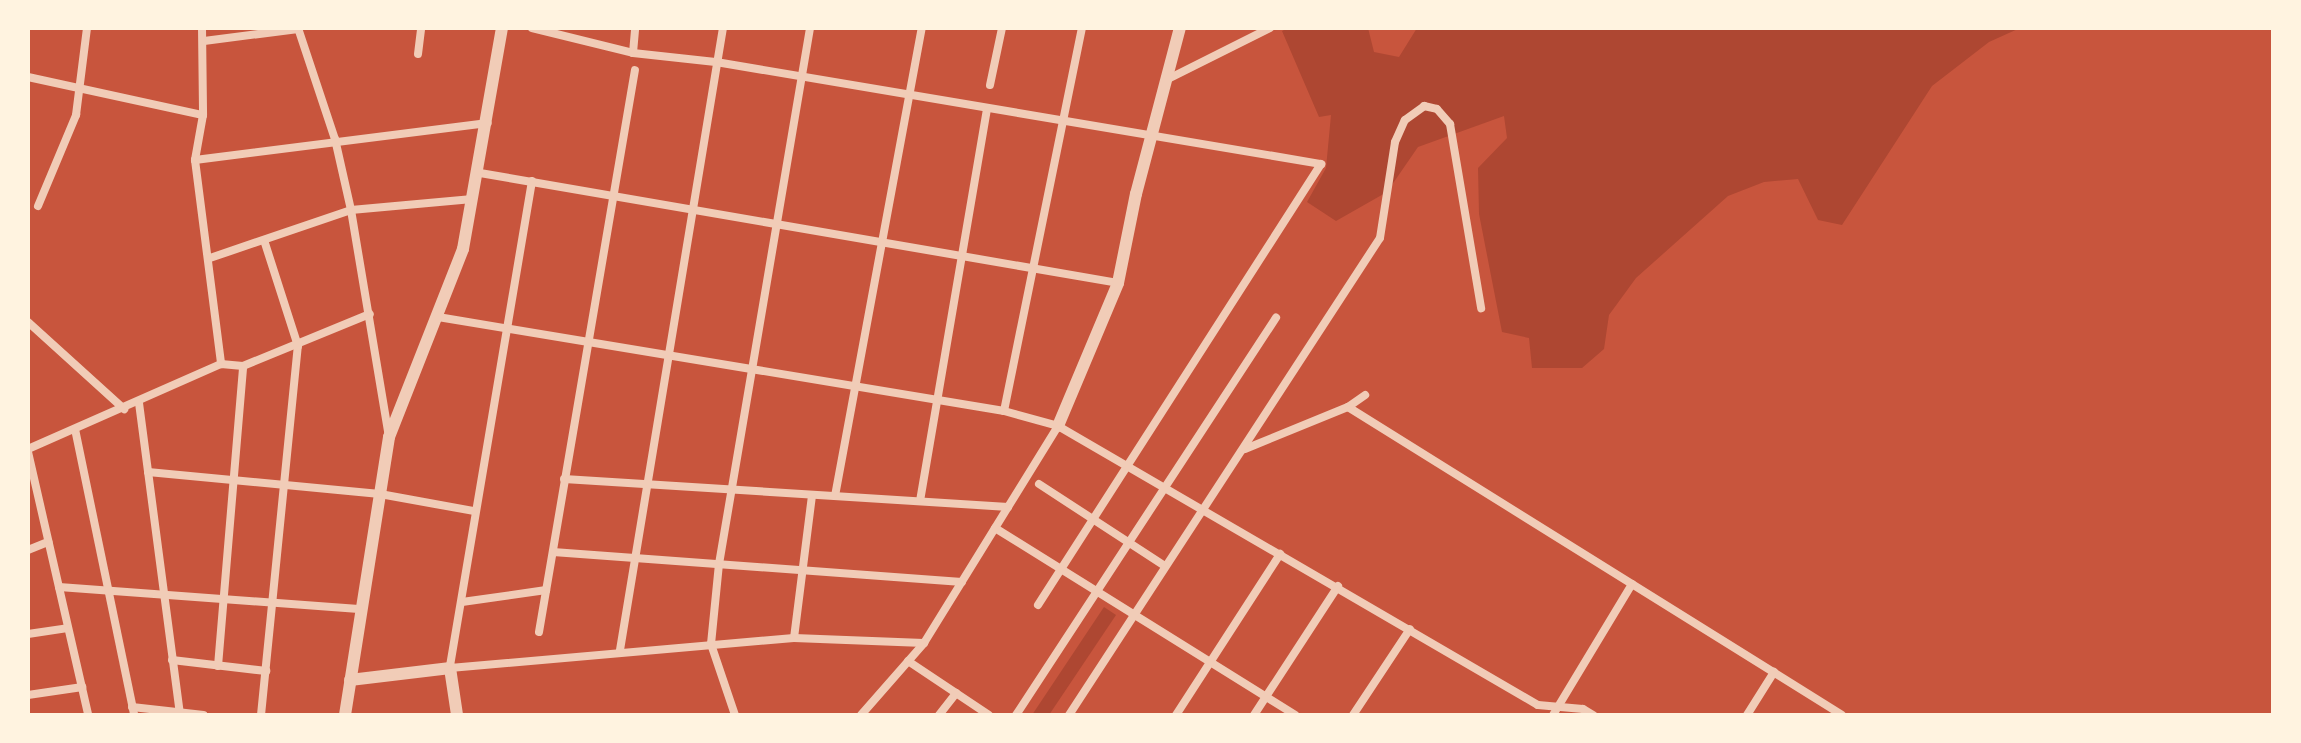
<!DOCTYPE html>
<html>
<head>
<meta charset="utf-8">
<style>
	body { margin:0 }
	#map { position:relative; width:2301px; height:743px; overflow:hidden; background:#c8553d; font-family:Raleway,sans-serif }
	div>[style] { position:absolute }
	.green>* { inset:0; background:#ae4732 }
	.minor>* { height:8px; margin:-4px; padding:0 4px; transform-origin:4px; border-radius:4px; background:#f1ccb7 }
	.tertiary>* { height:12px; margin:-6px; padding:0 6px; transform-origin:6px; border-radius:6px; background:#f1ccb7 }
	span { translate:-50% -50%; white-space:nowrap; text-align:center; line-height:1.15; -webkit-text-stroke:8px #fff3e0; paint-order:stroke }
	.frame { position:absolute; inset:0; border:30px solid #fff3e0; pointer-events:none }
</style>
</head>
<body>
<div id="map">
	<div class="green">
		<div style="clip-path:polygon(1288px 28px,1368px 28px,1374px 52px,1399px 57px,1417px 28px,2020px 28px,1989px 42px,1932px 86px,1842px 225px,1818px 220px,1798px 179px,1764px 182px,1728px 196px,1636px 278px,1609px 315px,1604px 349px,1582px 368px,1532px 368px,1529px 338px,1502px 332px,1479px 214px,1478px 168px,1507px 138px,1504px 116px,1418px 147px,1387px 192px,1336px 221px,1307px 202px,1326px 168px,1331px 115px,1319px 117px,1282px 31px)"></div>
		<div style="clip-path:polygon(1104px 607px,1116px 615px,1049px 715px,1032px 715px)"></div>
	</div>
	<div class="minor">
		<div style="left:202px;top:28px;width:87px;rotate:89.3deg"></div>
		<div style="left:203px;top:115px;width:46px;rotate:100.1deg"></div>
		<div style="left:195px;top:160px;width:206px;rotate:82.7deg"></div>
		<div style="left:298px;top:28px;width:117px;rotate:71.6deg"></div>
		<div style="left:335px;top:139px;width:73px;rotate:77.3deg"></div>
		<div style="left:351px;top:210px;width:229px;rotate:80.5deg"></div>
		<div style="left:532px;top:28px;width:104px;rotate:13.9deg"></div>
		<div style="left:633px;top:53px;width:83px;rotate:6.2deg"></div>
		<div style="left:716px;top:62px;width:614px;rotate:9.57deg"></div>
		<div style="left:1321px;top:164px;width:524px;rotate:122.69deg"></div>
		<div style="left:204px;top:41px;width:95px;rotate:-7.3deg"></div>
		<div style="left:633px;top:53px;width:25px;rotate:-85deg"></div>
		<div style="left:418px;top:54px;width:26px;rotate:-83deg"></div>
		<div style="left:28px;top:77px;width:179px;rotate:12.3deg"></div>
		<div style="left:1170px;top:78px;width:112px;rotate:-26.6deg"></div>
		<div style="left:990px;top:85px;width:58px;rotate:-78.1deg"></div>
		<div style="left:195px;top:160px;width:295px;rotate:-7.2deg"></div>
		<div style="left:480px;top:173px;width:647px;rotate:9.78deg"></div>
		<div style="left:532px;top:181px;width:494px;rotate:99.6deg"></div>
		<div style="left:450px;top:668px;width:345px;rotate:-5deg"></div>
		<div style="left:794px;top:638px;width:130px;rotate:2.2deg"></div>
		<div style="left:38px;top:206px;width:99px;rotate:-67.3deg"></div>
		<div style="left:76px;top:115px;width:88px;rotate:-82.8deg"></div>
		<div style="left:210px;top:258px;width:149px;rotate:-18.8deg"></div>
		<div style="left:351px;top:210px;width:122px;rotate:-5.2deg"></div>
		<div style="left:438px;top:317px;width:574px;rotate:9.43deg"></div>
		<div style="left:1004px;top:411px;width:56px;rotate:15.5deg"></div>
		<div style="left:1058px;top:426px;width:555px;rotate:30.17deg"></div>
		<div style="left:1538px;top:705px;width:45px;rotate:5.1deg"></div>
		<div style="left:1583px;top:709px;width:12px;rotate:31deg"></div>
		<div style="left:28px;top:322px;width:130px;rotate:42.2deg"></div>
		<div style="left:139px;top:403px;width:315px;rotate:82.5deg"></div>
		<div style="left:1348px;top:407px;width:582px;rotate:31.94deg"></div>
		<div style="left:1004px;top:411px;width:391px;rotate:-78.5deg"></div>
		<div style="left:75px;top:429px;width:292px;rotate:78.3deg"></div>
		<div style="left:28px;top:449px;width:211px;rotate:-23.8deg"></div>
		<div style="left:221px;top:364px;width:22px;rotate:5deg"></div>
		<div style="left:243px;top:366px;width:137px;rotate:-22.3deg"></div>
		<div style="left:1245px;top:449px;width:111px;rotate:-22.2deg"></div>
		<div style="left:1348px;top:407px;width:21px;rotate:-35deg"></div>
		<div style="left:28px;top:452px;width:270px;rotate:77.1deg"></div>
		<div style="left:148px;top:472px;width:233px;rotate:5.4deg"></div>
		<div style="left:380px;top:494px;width:96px;rotate:10.3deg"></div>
		<div style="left:564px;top:479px;width:445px;rotate:3.6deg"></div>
		<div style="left:1039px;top:484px;width:150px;rotate:33.1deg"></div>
		<div style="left:835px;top:496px;width:476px;rotate:-79.5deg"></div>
		<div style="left:920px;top:501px;width:397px;rotate:-80.3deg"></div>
		<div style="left:995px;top:528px;width:354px;rotate:31.9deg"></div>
		<div style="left:28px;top:550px;width:22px;rotate:-22deg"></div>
		<div style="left:553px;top:552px;width:410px;rotate:4.2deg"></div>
		<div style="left:59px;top:587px;width:304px;rotate:4.2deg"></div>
		<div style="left:462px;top:602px;width:85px;rotate:-8.1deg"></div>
		<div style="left:539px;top:632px;width:570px;rotate:-80.31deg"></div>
		<div style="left:28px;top:634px;width:40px;rotate:-8.5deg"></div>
		<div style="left:794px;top:638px;width:144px;rotate:-82.8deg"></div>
		<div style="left:620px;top:650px;width:630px;rotate:-80.6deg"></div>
		<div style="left:172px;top:660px;width:95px;rotate:6.7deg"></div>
		<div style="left:908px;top:661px;width:97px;rotate:33.7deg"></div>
		<div style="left:218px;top:666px;width:301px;rotate:-85.2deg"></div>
		<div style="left:28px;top:695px;width:55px;rotate:-8.4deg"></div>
		<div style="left:132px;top:707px;width:72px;rotate:6.3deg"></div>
		<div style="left:261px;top:715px;width:371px;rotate:-84.3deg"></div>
		<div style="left:298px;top:346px;width:111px;rotate:-107.8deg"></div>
		<div style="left:735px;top:715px;width:75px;rotate:-108.7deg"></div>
		<div style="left:711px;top:644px;width:80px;rotate:-84.3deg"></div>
		<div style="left:719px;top:564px;width:544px;rotate:-80.36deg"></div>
		<div style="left:861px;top:715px;width:96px;rotate:-48.8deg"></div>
		<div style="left:924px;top:643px;width:255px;rotate:-58.3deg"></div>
		<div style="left:939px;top:715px;width:28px;rotate:-52deg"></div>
		<div style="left:1016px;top:715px;width:475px;rotate:-56.8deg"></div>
		<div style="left:1069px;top:715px;width:569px;rotate:-56.9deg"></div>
		<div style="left:1380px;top:238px;width:97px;rotate:-81.1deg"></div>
		<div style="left:1395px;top:142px;width:24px;rotate:-66deg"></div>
		<div style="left:1405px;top:120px;width:24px;rotate:-36deg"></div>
		<div style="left:1424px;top:106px;width:13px;rotate:13deg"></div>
		<div style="left:1437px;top:109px;width:20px;rotate:49deg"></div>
		<div style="left:1450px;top:124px;width:187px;rotate:80.4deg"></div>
		<div style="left:1176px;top:715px;width:192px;rotate:-57.1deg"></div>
		<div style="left:1254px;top:715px;width:154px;rotate:-56.9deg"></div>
		<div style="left:1353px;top:715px;width:103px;rotate:-56.5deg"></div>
		<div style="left:1553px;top:715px;width:153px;rotate:-58.9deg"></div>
		<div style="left:1747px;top:715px;width:51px;rotate:-57.9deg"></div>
	</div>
	<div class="tertiary">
		<div style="left:1058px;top:426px;width:155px;rotate:-67.2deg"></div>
		<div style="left:1118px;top:283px;width:91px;rotate:-78.6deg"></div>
		<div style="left:1136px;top:194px;width:172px;rotate:-75.2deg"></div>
		<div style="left:350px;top:680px;width:101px;rotate:-6.8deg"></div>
		<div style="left:450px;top:668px;width:48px;rotate:81.5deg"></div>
		<div style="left:345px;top:715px;width:281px;rotate:-81deg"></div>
		<div style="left:389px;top:437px;width:202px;rotate:-68.5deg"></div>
		<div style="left:463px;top:249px;width:224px;rotate:-80deg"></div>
	</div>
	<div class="frame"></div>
</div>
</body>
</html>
